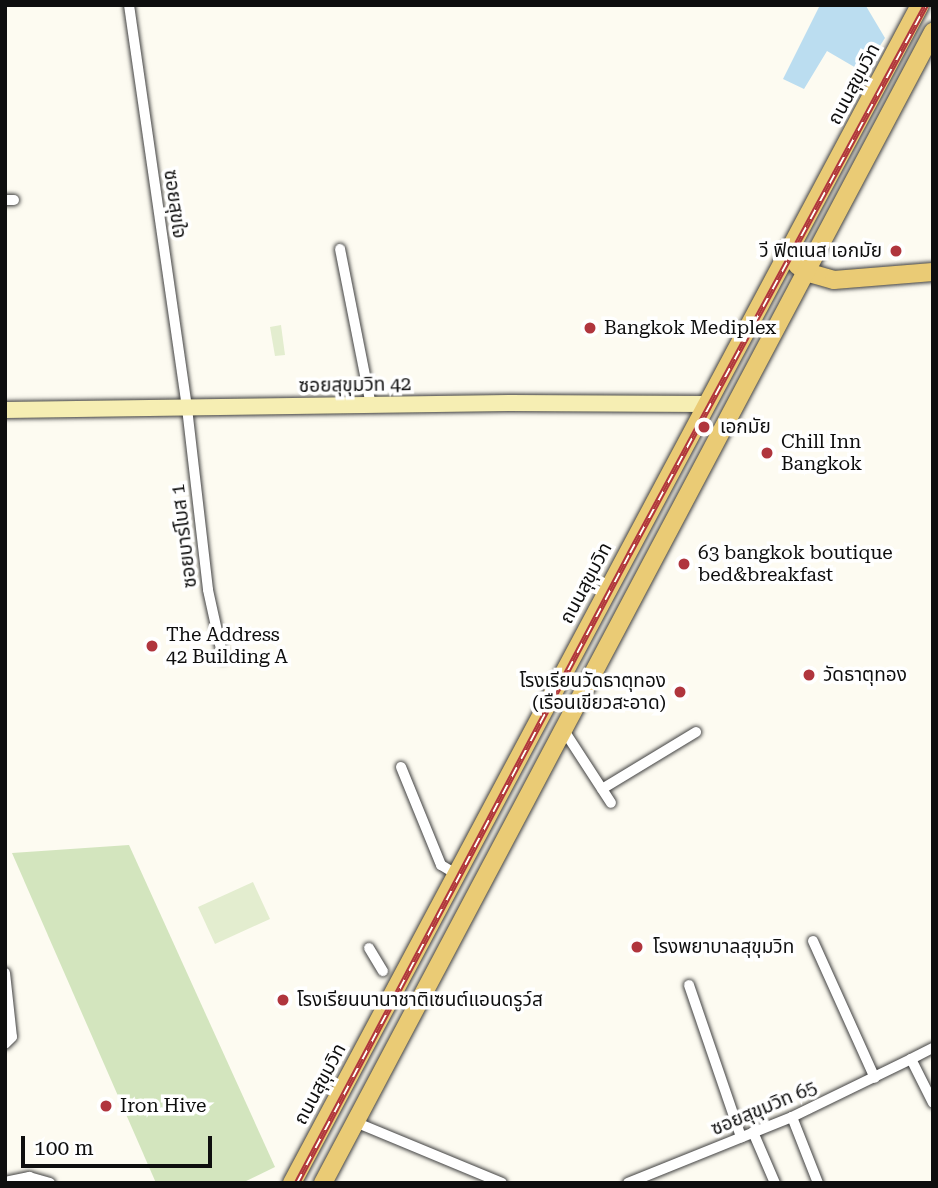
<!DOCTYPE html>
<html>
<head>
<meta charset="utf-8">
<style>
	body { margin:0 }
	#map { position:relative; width:938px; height:1188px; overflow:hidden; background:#fdfbf1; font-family:"Roboto Serif","Noto Sans Thai",serif }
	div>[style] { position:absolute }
	.green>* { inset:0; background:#d3e5be }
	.pitch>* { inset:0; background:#e3edcf }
	.water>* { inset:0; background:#bbddf0 }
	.roads { filter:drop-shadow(0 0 2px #414141) drop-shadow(0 0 2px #414141) }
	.street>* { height:10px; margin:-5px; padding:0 5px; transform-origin:5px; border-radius:5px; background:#fff }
	.secondary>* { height:16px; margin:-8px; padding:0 8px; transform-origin:8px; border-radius:8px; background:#f6eeb3 }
	.primary>* { height:18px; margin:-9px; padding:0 9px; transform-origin:9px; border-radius:9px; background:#eacb75 }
	.rail>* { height:6px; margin-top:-3px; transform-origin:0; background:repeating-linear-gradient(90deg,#fff 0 10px,#b0353d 0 20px); box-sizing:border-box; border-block:2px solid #b0353d }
	.dots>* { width:19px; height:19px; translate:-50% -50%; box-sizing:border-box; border:4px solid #fff; border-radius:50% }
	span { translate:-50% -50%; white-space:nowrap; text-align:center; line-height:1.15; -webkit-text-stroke:7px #fff; paint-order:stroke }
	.street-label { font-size:19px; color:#0e0e0e }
	.poi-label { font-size:19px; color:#0e0e0e }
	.right { translate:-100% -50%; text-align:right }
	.left { translate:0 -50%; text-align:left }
	.frame { position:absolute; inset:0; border:7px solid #0e0e0e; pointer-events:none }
	.scale { position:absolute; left:21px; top:1136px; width:191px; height:32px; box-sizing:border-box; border:4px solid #0e0e0e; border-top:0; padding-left:9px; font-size:21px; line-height:24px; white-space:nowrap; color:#0e0e0e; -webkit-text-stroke:5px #fff; paint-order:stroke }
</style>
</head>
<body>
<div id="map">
	<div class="green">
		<div style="clip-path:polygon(129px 845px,275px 1167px,242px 1183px,156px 1183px,12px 853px)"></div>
	</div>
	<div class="pitch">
		<div style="clip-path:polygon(281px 325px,285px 355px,275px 356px,270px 327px)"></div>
		<div style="clip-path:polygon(253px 882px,270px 919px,215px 944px,198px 907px)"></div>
	</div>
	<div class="water">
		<div style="clip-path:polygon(820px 5px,866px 6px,885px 38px,863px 72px,827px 51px,804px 89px,783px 79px)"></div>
	</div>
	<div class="roads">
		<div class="street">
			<div style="left:129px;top:5px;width:407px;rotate:81.8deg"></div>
			<div style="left:187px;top:408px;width:183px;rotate:83.4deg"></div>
			<div style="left:208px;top:590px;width:70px;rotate:77.6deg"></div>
			<div style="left:5px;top:200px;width:9px"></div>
			<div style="left:340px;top:249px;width:159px;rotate:78.8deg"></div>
			<div style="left:563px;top:729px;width:88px;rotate:57deg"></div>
			<div style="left:401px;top:767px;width:106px;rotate:67.8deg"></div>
			<div style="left:441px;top:865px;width:17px;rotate:31deg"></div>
			<div style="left:602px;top:789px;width:110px;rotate:-31.2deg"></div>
			<div style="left:813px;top:941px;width:150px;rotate:65.7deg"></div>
			<div style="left:369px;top:948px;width:27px;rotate:59deg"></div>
			<div style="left:5px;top:973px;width:64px;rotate:83.8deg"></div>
			<div style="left:12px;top:1037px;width:10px;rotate:135deg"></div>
			<div style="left:689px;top:985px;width:161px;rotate:71.1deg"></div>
			<div style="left:911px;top:1059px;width:25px;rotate:-27deg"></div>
			<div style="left:792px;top:1117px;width:71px;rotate:68.5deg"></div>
			<div style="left:355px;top:1122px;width:159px;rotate:22.5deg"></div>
			<div style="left:753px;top:1132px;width:56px;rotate:66.7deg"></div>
			<div style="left:5px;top:1182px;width:25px;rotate:-12deg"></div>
			<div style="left:29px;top:1177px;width:22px;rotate:16deg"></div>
			<div style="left:628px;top:1183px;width:177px;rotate:-21.9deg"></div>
			<div style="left:792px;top:1117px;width:132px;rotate:-26deg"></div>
			<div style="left:911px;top:1059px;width:49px;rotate:63.4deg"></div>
		</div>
		<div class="secondary">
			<div style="left:5px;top:410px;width:505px;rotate:-0.79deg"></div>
			<div style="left:510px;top:403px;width:196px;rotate:0.3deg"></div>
		</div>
		<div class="primary">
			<div style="left:797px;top:265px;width:11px;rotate:38deg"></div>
			<div style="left:806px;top:272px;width:29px;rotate:16deg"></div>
			<div style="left:834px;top:280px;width:99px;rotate:-4.6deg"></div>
			<div style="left:292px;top:1183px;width:1335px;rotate:-61.94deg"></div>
			<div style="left:323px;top:1183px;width:1303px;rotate:-62.08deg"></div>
		</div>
	</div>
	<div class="rail">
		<div style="left:297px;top:1183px;width:713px;rotate:-62.14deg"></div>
		<div style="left:630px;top:553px;width:623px;rotate:-61.62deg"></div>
	</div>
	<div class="dots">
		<div style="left:896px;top:251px;background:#b0353d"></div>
		<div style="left:590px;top:328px;background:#b0353d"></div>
		<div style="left:704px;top:427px;background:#b0353d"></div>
		<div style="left:767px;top:453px;background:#b0353d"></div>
		<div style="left:684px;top:564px;background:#b0353d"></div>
		<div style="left:152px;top:646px;background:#b0353d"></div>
		<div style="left:809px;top:675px;background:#b0353d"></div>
		<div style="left:680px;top:692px;background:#b0353d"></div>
		<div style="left:637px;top:947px;background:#b0353d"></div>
		<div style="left:283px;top:1000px;background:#b0353d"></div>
		<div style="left:106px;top:1106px;background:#b0353d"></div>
	</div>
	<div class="street-label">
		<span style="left:854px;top:84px;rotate:-62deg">ถนนสุขุมวิท</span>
		<span style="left:175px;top:204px;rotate:82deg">ซอยสุขใจ</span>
		<span style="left:355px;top:385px;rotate:-1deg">ซอยสุขุมวิท 42</span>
		<span style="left:184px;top:536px;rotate:-97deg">ซอยบาร์โบส 1</span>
		<span style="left:586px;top:583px;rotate:-62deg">ถนนสุขุมวิท</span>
		<span style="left:320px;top:1084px;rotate:-62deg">ถนนสุขุมวิท</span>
		<span style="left:764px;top:1108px;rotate:-23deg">ซอยสุขุมวิท 65</span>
	</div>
	<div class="poi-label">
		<span class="right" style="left:882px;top:251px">วี ฟิตเนส เอกมัย</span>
		<span class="left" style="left:604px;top:328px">Bangkok Mediplex</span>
		<span class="left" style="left:720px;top:427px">เอกมัย</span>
		<span class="left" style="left:781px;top:453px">Chill Inn<br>Bangkok</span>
		<span class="left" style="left:698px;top:564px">63 bangkok boutique<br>bed&amp;breakfast</span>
		<span class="left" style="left:166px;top:646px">The Address<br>42 Building A</span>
		<span class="left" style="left:823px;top:675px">วัดธาตุทอง</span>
		<span class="right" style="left:666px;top:692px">โรงเรียนวัดธาตุทอง<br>(เรือนเขียวสะอาด)</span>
		<span class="left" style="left:653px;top:947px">โรงพยาบาลสุขุมวิท</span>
		<span class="left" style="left:297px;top:1000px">โรงเรียนนานาชาติเซนต์แอนดรูว์ส</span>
		<span class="left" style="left:120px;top:1106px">Iron Hive</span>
	</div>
	<div class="frame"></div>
	<div class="scale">100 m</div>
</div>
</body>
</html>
